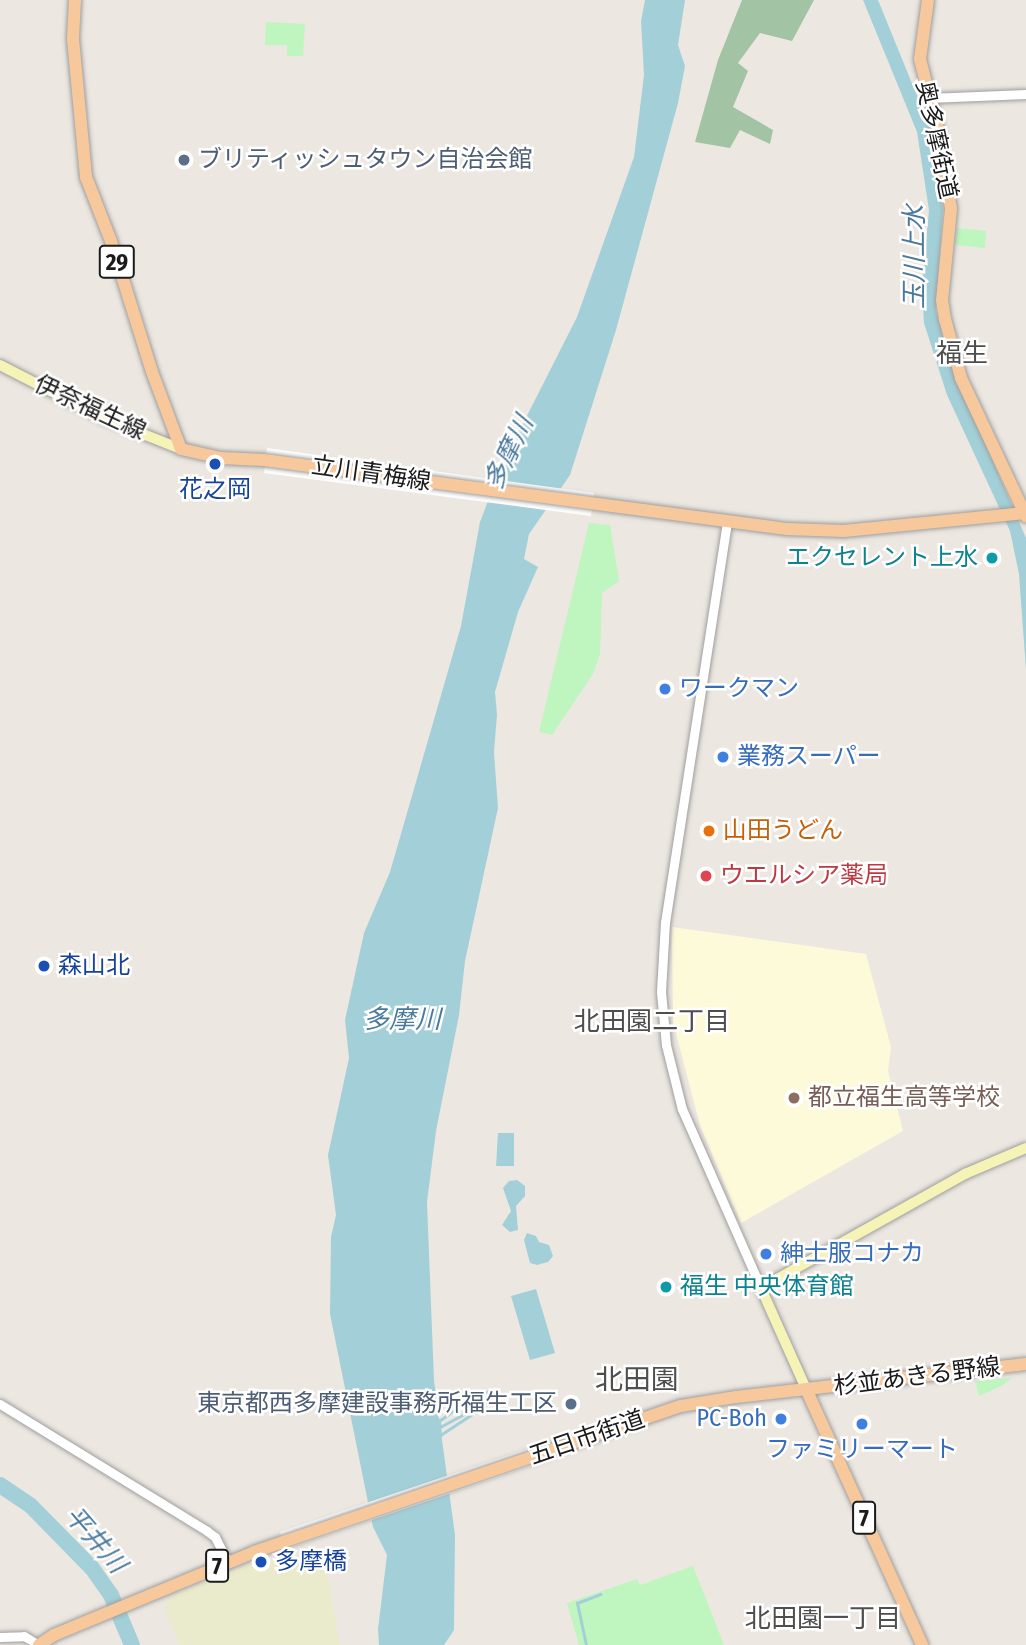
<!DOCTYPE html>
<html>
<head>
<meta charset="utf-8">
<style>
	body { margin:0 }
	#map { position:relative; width:1026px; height:1645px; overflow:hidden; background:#ece7e1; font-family:"Fira Sans Condensed","Noto Sans JP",sans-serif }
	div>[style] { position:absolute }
	.education>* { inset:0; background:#fdfad9 }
	.farmland>* { inset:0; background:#eaeacc }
	.cemetery>* { inset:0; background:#a3c3a5 }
	.park>* { inset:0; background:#bff5be }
	.water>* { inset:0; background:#a3d0d8 }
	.pier>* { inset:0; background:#fff }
	.stream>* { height:2.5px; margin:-1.25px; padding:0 1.25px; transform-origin:1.25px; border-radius:1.25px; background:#a3d0d8 }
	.river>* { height:16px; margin:-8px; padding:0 8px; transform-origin:8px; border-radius:8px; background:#a3d0d8 }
	.roads { filter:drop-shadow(0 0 2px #9f9f9f) drop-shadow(0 0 2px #9f9f9f) }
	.tertiary>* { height:9px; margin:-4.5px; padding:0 4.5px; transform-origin:4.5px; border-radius:4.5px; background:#fff }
	.secondary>* { height:10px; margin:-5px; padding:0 5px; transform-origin:5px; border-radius:5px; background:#f5f3b6 }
	.primary>* { height:12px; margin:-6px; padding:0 6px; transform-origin:6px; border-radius:6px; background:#f6c89c }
	.dots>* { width:19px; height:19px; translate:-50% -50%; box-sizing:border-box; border:4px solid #fff; border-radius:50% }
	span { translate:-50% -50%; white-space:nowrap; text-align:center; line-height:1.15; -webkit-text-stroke:5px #fff; paint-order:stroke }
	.shield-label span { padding:2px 5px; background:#fff; border:2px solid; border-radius:5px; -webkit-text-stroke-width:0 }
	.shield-label { font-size:23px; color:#1b1b1b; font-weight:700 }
	.street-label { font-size:24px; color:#1b1b1b }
	.service-label { font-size:24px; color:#4e5e75 }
	.left { translate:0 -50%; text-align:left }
	.right { translate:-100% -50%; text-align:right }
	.transit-label { font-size:24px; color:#164399 }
	.culture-label { font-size:24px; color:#0d838f }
	.shop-label { font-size:24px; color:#366cbe }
	.food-label { font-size:24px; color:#c56008 }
	.health-label { font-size:24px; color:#be3a42 }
	.education-label { font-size:24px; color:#785e54 }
	.water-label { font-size:26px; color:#4b7a9d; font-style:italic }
	.neighbourhood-label { font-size:26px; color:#4e4e4e }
	.quarter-label { font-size:28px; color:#4e4e4e }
</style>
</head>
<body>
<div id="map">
	<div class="education">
		<div style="clip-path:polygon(672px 927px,866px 954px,891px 1047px,888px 1071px,903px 1131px,741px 1223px,700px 1125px,673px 1022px)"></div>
	</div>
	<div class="farmland">
		<div style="clip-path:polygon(281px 1558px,315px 1564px,327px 1573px,340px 1645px,179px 1645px,165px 1610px,168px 1597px,252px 1563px)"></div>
	</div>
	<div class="cemetery">
		<div style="clip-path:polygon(742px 0,814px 0,792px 41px,760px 33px,738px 63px,748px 71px,733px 107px,773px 130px,770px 144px,740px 130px,730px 148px,695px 142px,718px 60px)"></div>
	</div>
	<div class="park">
		<div style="clip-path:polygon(266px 22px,305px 24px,303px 56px,287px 56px,287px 45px,265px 45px)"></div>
		<div style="clip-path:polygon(957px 228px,986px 231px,985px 248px,955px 245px)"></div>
		<div style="clip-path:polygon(589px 523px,610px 525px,619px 581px,602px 593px,600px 654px,593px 674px,552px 735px,539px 732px)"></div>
		<div style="clip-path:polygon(1012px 1378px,1001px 1386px,979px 1396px,975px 1381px)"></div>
		<div style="clip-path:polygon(693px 1566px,724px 1645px,579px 1645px,567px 1603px,637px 1579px,640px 1585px)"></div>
	</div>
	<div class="water">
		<div style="clip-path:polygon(645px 0,685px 0,678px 45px,685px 66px,678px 103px,616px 330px,570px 475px,529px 534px,524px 559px,538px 567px,518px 612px,495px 692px,497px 715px,494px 752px,498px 808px,465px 961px,459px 1015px,436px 1131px,427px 1202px,434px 1381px,455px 1535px,454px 1630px,444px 1645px,379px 1645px,378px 1629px,387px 1555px,373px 1527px,330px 1314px,331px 1237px,336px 1215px,328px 1155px,349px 1058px,345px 1020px,364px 933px,390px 872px,461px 626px,480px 522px,500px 469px,577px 317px,634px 157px,644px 75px,641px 21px)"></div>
		<div style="clip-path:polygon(863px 0,878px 0,931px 130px,943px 208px,936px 311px,952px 366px,1026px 538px,1026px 670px,1019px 574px,1010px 531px,947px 395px,924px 323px,922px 287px,929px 210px,917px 132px)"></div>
		<div style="clip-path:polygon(498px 1133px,514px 1133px,514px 1166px,496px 1166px)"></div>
		<div style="clip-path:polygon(517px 1180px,525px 1186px,525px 1196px,516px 1206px,518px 1230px,510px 1232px,502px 1225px,511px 1211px,503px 1188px,509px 1181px)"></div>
		<div style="clip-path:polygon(527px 1233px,536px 1236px,539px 1242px,549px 1245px,553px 1256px,548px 1262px,537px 1265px,530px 1263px,524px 1240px)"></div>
		<div style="clip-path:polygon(536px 1289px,555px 1353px,530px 1360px,511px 1296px)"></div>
	</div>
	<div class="pier">
		<div style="clip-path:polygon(267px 448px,594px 493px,591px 516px,264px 473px)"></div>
		<div style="clip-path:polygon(538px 1445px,545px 1461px,287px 1549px,280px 1532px)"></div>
	</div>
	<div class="stream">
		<div style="left:490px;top:1391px;width:10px;rotate:73deg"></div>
		<div style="left:493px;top:1401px;width:64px;rotate:146.6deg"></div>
		<div style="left:440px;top:1436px;width:15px;rotate:-94deg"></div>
		<div style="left:439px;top:1421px;width:37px;rotate:-36deg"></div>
		<div style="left:469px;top:1399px;width:22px;rotate:-21deg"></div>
		<div style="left:440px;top:1427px;width:69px;rotate:-28.4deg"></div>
		<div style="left:586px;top:1645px;width:43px;rotate:-102.1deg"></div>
		<div style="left:577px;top:1603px;width:25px;rotate:-21deg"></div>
	</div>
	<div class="river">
		<div style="left:0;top:1485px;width:37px;rotate:34deg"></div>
		<div style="left:31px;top:1506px;width:87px;rotate:45.5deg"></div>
		<div style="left:92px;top:1568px;width:33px;rotate:55deg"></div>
		<div style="left:111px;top:1595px;width:54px;rotate:67.2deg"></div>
	</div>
	<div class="roads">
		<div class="tertiary">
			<div style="left:928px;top:98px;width:98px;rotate:-2.3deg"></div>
			<div style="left:727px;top:522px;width:405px;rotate:98.8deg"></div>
			<div style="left:665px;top:922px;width:70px;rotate:93.3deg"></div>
			<div style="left:661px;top:992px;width:53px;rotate:84.6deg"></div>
			<div style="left:666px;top:1045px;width:66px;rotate:76deg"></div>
			<div style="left:682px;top:1109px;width:196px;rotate:66.2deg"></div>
			<div style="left:0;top:1404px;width:243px;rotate:31.5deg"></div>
			<div style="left:207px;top:1531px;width:10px;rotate:37deg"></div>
			<div style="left:215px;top:1537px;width:27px;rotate:63deg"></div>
			<div style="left:0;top:1637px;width:24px;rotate:-2deg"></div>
			<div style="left:24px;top:1636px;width:17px;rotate:31deg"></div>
		</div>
		<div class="secondary">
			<div style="left:0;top:365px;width:116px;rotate:27.2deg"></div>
			<div style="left:103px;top:418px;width:84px;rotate:21.7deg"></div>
			<div style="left:807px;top:1391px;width:113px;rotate:-114.1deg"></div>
			<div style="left:761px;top:1288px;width:234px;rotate:-29.2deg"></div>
			<div style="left:965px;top:1174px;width:66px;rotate:-23.1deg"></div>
		</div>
		<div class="primary">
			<div style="left:75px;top:0;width:39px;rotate:93deg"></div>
			<div style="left:73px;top:39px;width:139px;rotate:84.6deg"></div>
			<div style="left:86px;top:177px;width:69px;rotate:68.7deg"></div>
			<div style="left:111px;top:241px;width:137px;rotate:72.6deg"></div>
			<div style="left:152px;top:372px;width:82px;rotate:69.4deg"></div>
			<div style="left:181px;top:449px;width:41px;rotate:12.7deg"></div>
			<div style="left:221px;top:458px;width:43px;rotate:2.7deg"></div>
			<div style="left:264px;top:460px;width:528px;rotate:7.52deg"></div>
			<div style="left:787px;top:529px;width:57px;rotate:2deg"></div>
			<div style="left:844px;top:531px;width:182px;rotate:-5.7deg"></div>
			<div style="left:928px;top:0;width:60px;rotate:97.7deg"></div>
			<div style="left:920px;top:59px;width:69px;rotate:75.8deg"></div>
			<div style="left:937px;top:126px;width:84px;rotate:80.4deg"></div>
			<div style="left:951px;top:209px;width:91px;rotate:95.6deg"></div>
			<div style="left:942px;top:300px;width:19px;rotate:81deg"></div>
			<div style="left:945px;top:319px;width:61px;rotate:74.8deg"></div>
			<div style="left:961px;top:378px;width:153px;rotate:64.8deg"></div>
			<div style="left:807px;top:1391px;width:279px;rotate:65.6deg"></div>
			<div style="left:39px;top:1645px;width:18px;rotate:-34deg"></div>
			<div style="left:54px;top:1635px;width:217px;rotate:-22.5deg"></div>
			<div style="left:254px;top:1552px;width:451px;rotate:-18.9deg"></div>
			<div style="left:681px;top:1406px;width:56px;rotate:-9.3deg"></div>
			<div style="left:736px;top:1397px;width:292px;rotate:-6.5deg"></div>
		</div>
	</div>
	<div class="dots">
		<div style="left:184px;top:160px;background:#5c6f8a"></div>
		<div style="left:215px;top:464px;background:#1a4fb4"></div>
		<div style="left:992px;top:558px;background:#0f9aa8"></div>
		<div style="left:665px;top:689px;background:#3f7fe0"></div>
		<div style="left:723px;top:757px;background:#3f7fe0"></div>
		<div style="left:709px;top:831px;background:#e8710a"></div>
		<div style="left:706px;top:876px;background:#e0444e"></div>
		<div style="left:44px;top:966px;background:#1a4fb4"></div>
		<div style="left:794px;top:1098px;background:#8d6e63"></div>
		<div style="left:766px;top:1254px;background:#3f7fe0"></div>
		<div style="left:666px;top:1287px;background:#0f9aa8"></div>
		<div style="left:571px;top:1404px;background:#5c6f8a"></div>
		<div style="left:781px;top:1419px;background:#3f7fe0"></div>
		<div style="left:862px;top:1424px;background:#3f7fe0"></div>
		<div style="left:261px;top:1562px;background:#1a4fb4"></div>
	</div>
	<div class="shield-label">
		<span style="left:117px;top:262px">29</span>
		<span style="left:864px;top:1518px">7</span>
		<span style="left:217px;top:1566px">7</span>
	</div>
	<div class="street-label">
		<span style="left:936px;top:140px;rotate:78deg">奥多摩街道</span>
		<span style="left:90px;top:408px;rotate:25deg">伊奈福生線</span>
		<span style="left:371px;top:474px;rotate:8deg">立川青梅線</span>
		<span style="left:917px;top:1377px;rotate:-7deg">杉並あきる野線</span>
		<span style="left:587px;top:1438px;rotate:-19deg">五日市街道</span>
	</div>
	<div class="service-label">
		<span class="left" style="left:198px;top:160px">ブリティッシュタウン自治会館</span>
		<span class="right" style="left:557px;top:1404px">東京都西多摩建設事務所福生工区</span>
	</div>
	<div class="transit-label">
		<span style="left:215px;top:490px">花之岡</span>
		<span class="left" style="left:58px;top:966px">森山北</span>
		<span class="left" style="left:275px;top:1562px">多摩橋</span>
	</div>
	<div class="culture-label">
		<span class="right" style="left:978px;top:558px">エクセレント上水</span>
		<span class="left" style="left:680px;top:1287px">福生 中央体育館</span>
	</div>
	<div class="shop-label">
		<span class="left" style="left:679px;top:689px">ワークマン</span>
		<span class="left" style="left:737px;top:757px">業務スーパー</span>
		<span class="left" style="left:780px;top:1254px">紳士服コナカ</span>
		<span class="right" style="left:767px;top:1419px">PC-Boh</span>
		<span style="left:862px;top:1450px">ファミリーマート</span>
	</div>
	<div class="food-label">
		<span class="left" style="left:723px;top:831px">山田うどん</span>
	</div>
	<div class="health-label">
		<span class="left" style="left:720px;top:876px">ウエルシア薬局</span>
	</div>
	<div class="education-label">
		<span class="left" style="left:808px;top:1098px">都立福生高等学校</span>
	</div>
	<div class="water-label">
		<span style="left:915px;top:257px;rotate:-90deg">玉川上水</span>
		<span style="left:509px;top:453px;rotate:-64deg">多摩川</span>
		<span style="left:402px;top:1020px">多摩川</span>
		<span style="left:95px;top:1540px;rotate:49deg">平井川</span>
	</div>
	<div class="neighbourhood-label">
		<span style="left:962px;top:354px">福生</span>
		<span style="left:652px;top:1022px">北田園二丁目</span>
		<span style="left:823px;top:1619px">北田園一丁目</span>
	</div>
	<div class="quarter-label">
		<span style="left:637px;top:1380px">北田園</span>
	</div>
</div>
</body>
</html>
